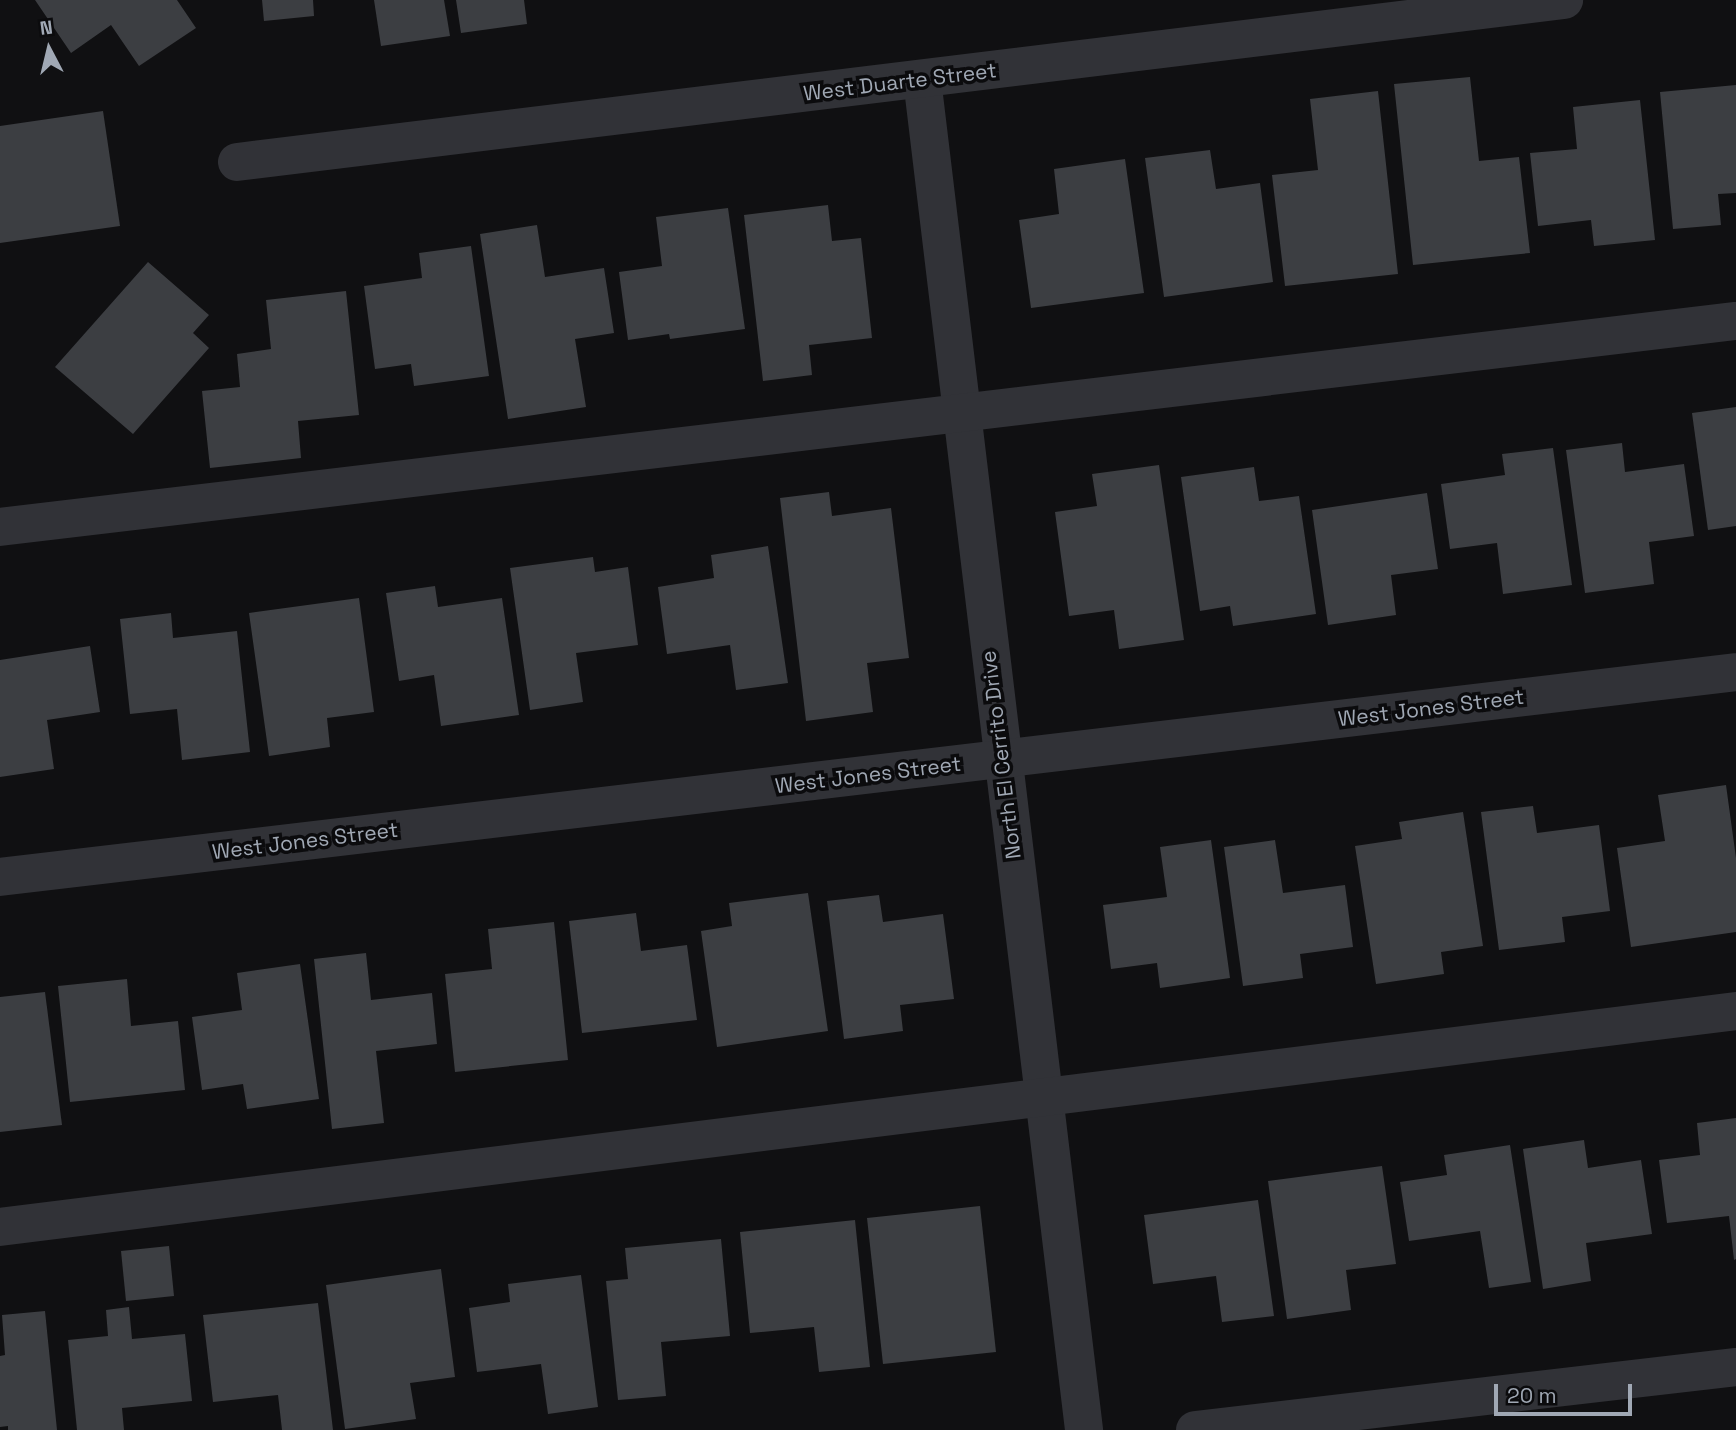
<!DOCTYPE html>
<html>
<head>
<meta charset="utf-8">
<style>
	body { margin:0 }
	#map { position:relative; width:1736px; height:1430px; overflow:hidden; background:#101012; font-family:"Space Grotesk",sans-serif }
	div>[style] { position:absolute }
	.building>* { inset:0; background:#3c3e42 }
	.minor>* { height:38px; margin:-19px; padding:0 19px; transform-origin:19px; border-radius:19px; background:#313237 }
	span { translate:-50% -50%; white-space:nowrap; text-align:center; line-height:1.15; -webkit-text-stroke:7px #0b0b0d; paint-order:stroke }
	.street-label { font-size:21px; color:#a0a8b4 }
	.north { position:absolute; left:14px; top:14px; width:70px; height:70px; -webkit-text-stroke:5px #0b0b0d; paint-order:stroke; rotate:353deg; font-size:19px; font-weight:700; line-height:28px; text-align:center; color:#a0a8b4 }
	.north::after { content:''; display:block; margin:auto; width:24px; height:32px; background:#a0a8b4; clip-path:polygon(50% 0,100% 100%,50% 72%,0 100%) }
	.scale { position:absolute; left:1494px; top:1384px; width:138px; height:32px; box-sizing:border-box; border:4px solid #a0a8b4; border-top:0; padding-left:9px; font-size:21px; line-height:24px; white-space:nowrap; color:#a0a8b4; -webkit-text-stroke:5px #0b0b0d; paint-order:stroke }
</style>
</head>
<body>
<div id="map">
	<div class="building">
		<div style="clip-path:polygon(35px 0,177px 0,196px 28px,139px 66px,111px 25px,71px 53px)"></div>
		<div style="clip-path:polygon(262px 0,313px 0,314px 16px,264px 21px)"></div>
		<div style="clip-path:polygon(374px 0,444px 0,450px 36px,381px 46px)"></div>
		<div style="clip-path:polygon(456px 0,524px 0,527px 24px,461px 33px)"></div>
		<div style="clip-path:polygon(1470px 77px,1479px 161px,1519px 157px,1530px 253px,1413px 265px,1394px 84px)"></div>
		<div style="clip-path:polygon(1736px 85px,1736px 193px,1718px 194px,1721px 225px,1673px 229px,1660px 92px)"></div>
		<div style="clip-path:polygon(1378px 91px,1398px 274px,1285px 286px,1272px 175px,1318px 170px,1310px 99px)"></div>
		<div style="clip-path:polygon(1640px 100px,1655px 240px,1594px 246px,1591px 220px,1538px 226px,1530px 153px,1577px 149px,1573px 107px)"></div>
		<div style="clip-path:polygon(103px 111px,120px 226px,0 243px,0 126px)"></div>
		<div style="clip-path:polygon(1210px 150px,1216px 189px,1260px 183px,1273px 282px,1164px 297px,1145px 158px)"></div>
		<div style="clip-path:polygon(1125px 159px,1144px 293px,1031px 308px,1019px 220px,1059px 214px,1054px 169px)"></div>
		<div style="clip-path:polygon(828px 205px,832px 241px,861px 238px,872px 338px,809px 345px,812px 375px,763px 381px,744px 215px)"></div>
		<div style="clip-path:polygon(728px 208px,745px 329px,670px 339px,669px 334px,628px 340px,619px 272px,662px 266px,656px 217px)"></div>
		<div style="clip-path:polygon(537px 225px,545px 277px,604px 268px,614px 333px,575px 339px,586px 407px,508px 419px,480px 234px)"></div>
		<div style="clip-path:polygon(471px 246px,489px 376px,414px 386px,411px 364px,375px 369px,364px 286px,422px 278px,419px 253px)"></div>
		<div style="clip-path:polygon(148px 262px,209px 315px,193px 333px,209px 348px,133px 434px,55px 367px)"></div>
		<div style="clip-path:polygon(346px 291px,359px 415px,298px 421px,301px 458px,210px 468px,202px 391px,240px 387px,237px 354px,271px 349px,266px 300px)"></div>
		<div style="clip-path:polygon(1736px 407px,1736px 526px,1708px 530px,1692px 413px)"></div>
		<div style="clip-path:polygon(1622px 443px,1625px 472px,1684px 464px,1694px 536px,1649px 542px,1654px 584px,1585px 593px,1566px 450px)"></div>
		<div style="clip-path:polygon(1553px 448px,1572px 585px,1503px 594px,1497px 543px,1450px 549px,1441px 484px,1505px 475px,1502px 454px)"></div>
		<div style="clip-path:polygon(1159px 465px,1184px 640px,1119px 649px,1114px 610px,1069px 616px,1055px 512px,1097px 506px,1092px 474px)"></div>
		<div style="clip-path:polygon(1254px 467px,1259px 501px,1299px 496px,1316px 614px,1233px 626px,1230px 606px,1200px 611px,1181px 477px)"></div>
		<div style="clip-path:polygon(829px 492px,832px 516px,891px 508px,909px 658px,867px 663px,873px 712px,806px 721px,780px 498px)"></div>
		<div style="clip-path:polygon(1427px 493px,1438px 569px,1391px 575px,1396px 615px,1328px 625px,1312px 510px)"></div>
		<div style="clip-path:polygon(768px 546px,788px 683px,736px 690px,730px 645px,667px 654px,658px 587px,714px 578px,711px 555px)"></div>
		<div style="clip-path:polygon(593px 557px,595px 572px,628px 567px,638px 645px,576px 653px,583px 702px,530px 710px,510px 568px)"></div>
		<div style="clip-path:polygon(435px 586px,438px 607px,502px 598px,519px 715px,441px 726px,434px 675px,399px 681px,386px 593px)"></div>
		<div style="clip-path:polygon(359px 598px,374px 712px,327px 718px,330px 747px,269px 756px,249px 613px)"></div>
		<div style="clip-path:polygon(171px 613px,173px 638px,237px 631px,250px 752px,182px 760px,177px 709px,130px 714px,120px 619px)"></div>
		<div style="clip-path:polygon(90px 646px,100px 712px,47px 720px,54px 769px,0 777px,0 660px)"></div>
		<div style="clip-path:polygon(1726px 785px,1736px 858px,1736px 932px,1631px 947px,1617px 848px,1665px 841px,1658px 795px)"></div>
		<div style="clip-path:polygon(1533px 806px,1537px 833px,1599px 825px,1610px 911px,1562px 917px,1565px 942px,1499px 950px,1481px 812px)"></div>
		<div style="clip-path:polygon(1463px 812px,1483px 946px,1441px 952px,1444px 974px,1376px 984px,1355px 846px,1402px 839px,1399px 822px)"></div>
		<div style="clip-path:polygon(1211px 840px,1230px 978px,1160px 988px,1157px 963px,1111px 969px,1103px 905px,1167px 897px,1160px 847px)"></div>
		<div style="clip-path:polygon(1275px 840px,1283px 893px,1345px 885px,1353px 947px,1300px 954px,1303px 978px,1243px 986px,1224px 847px)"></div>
		<div style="clip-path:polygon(808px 893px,828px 1031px,717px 1047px,701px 931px,732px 926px,729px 903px)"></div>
		<div style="clip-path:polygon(879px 895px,883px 922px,943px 914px,954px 999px,900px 1005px,903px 1031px,844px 1039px,827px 901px)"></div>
		<div style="clip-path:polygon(636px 913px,641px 951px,687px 945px,697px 1020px,582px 1033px,569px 921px)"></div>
		<div style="clip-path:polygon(554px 922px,568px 1060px,455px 1072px,445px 974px,492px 969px,488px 929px)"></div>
		<div style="clip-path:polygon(366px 953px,371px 1000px,432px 993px,437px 1044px,376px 1051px,384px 1123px,332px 1129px,314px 959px)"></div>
		<div style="clip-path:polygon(300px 964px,319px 1099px,247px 1109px,243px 1084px,202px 1090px,192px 1017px,242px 1010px,237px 973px)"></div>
		<div style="clip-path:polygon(127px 979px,131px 1026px,178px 1021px,185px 1090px,70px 1102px,58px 986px)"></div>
		<div style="clip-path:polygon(45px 992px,62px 1125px,0 1132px,0 997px)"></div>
		<div style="clip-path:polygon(1736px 1118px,1736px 1259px,1734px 1260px,1729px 1216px,1667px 1223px,1659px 1160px,1700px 1155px,1697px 1123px)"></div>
		<div style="clip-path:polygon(1584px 1140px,1588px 1168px,1641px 1160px,1652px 1234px,1586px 1243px,1591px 1281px,1543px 1289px,1523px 1149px)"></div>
		<div style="clip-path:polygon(1510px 1145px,1531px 1282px,1489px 1288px,1480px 1231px,1409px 1241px,1400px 1182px,1447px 1175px,1444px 1155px)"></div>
		<div style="clip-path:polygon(1382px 1166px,1396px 1264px,1346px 1270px,1351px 1310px,1287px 1319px,1268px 1181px)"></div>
		<div style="clip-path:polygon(1258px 1200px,1274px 1316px,1222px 1322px,1216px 1276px,1153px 1284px,1144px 1215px)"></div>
		<div style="clip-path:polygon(980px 1206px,996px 1352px,883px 1364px,867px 1218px)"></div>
		<div style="clip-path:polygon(855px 1220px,870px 1367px,819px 1372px,814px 1327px,750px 1333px,740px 1232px)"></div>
		<div style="clip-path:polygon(721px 1239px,730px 1336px,661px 1342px,666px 1396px,618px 1400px,606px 1281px,628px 1279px,625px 1248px)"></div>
		<div style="clip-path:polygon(169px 1246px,174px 1296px,126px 1301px,121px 1251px)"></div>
		<div style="clip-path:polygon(441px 1269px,455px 1377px,410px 1383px,416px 1419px,345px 1429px,326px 1285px)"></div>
		<div style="clip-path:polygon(581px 1275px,598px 1407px,548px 1414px,541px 1364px,477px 1372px,469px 1308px,510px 1302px,508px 1284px)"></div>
		<div style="clip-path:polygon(318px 1303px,333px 1430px,282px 1430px,278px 1395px,213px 1402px,203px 1315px)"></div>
		<div style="clip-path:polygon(129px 1307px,132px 1339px,185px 1334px,192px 1401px,122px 1408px,124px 1430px,77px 1430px,68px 1340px,108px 1336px,106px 1310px)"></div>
		<div style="clip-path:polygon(45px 1311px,57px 1430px,8px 1430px,8px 1426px,0 1427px,0 1356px,5px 1355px,2px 1315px)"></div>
	</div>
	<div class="minor">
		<div style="left:922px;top:79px;width:1361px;rotate:83.16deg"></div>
		<div style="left:237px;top:162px;width:1337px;rotate:-6.96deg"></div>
		<div style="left:0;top:527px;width:1748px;rotate:-6.77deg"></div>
		<div style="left:0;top:877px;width:1748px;rotate:-6.73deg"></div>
		<div style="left:0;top:1227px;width:1749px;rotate:-7.09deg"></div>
		<div style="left:1195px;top:1430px;width:545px;rotate:-6.64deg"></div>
	</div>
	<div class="street-label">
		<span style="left:900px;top:82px;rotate:-7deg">West Duarte Street</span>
		<span style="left:1431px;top:708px;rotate:-7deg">West Jones Street</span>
		<span style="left:1001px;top:755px;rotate:-97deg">North El Cerrito Drive</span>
		<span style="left:868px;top:775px;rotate:-7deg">West Jones Street</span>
		<span style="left:305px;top:841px;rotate:-7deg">West Jones Street</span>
	</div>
	<div class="north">N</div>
	<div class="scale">20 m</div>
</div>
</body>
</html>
